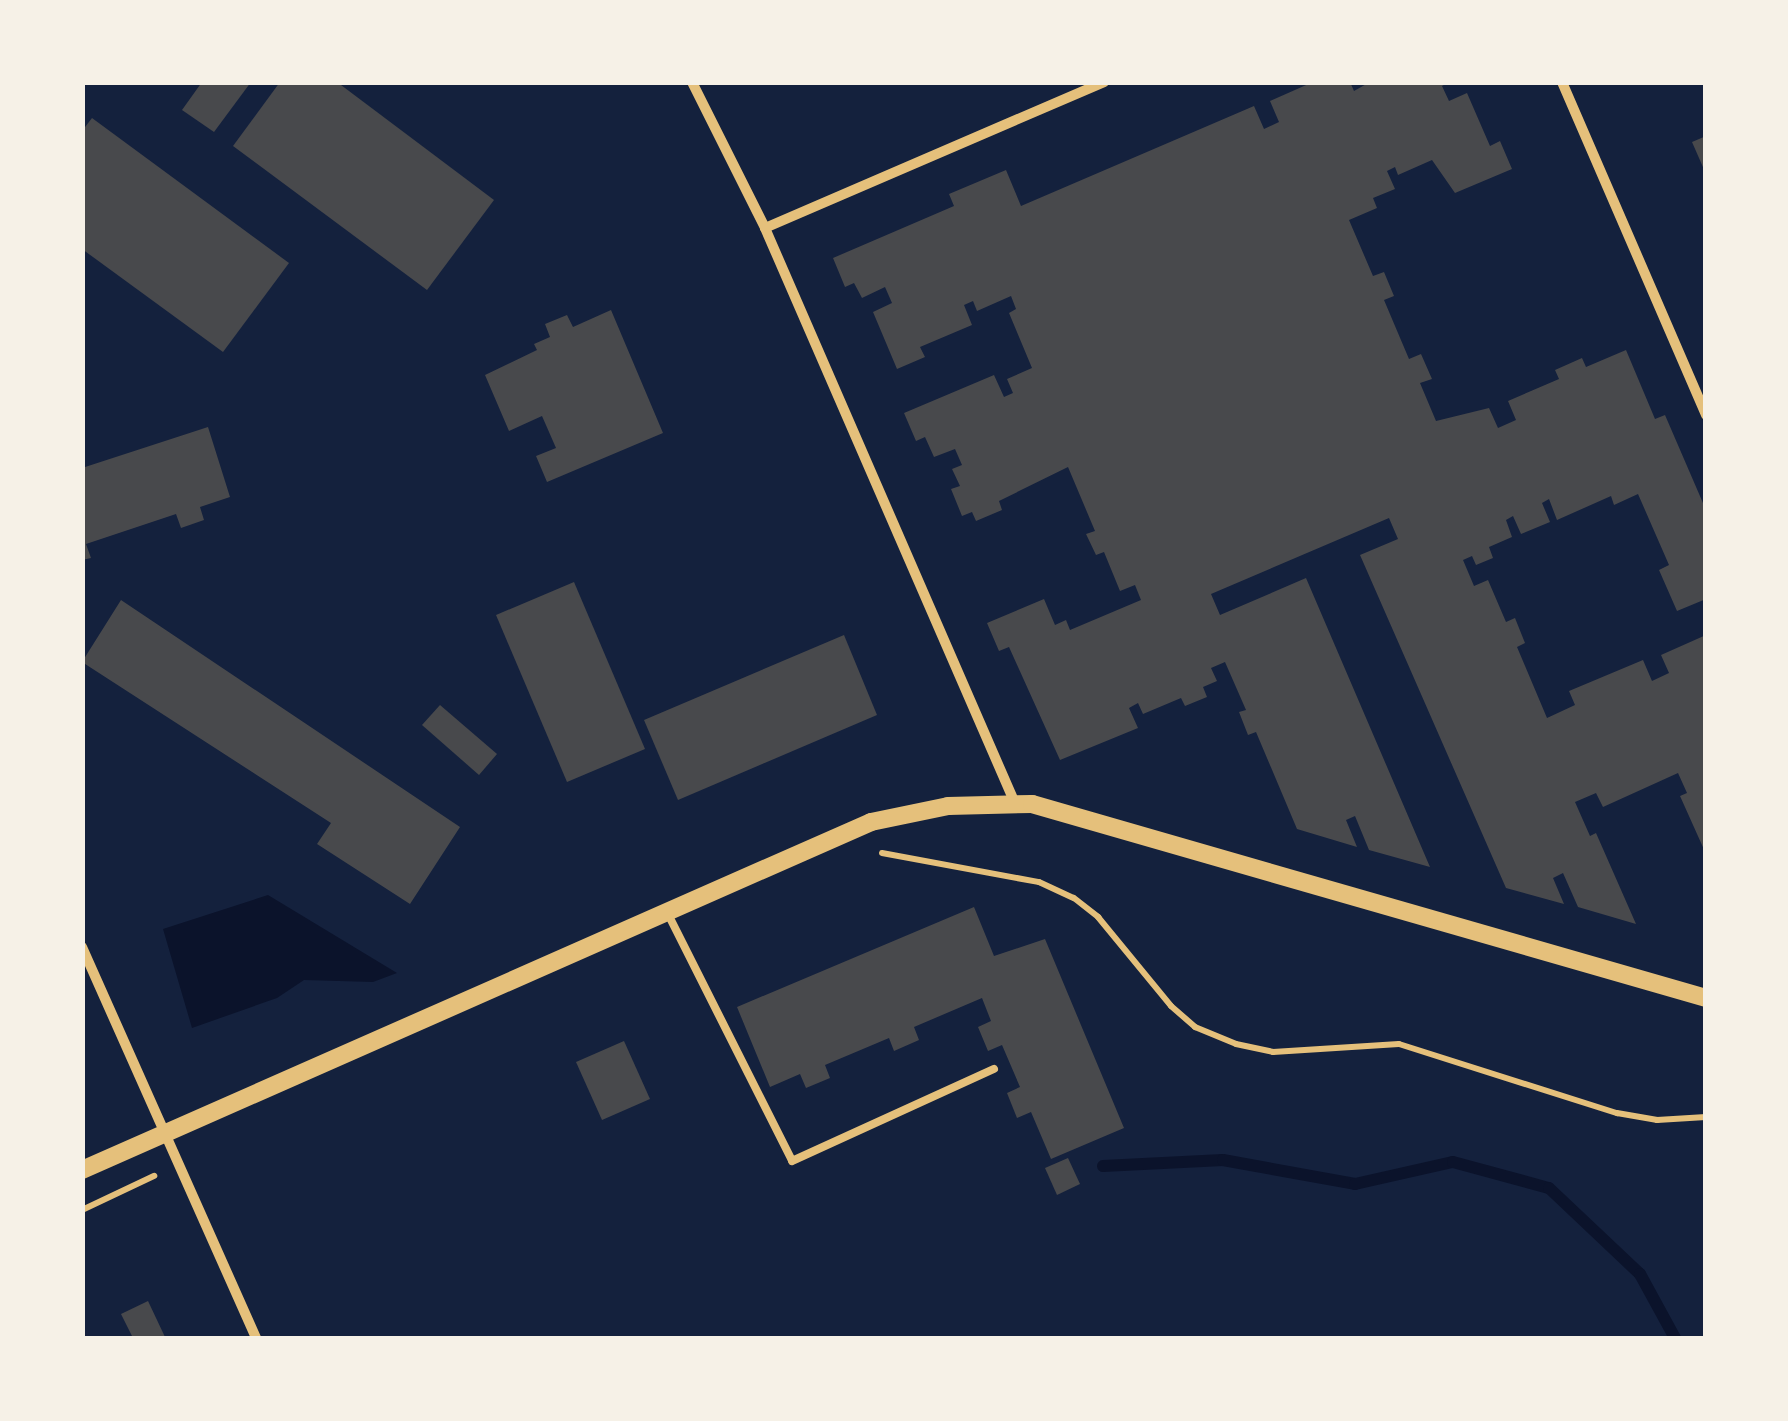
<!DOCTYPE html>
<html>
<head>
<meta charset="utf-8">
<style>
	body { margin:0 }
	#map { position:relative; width:1788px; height:1421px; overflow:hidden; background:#14213d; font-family:Cabin,sans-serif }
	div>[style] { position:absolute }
	.water>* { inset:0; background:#0b132b }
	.stream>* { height:12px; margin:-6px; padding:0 6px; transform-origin:6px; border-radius:6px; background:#0b132b }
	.building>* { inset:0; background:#48494c }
	.path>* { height:6px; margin:-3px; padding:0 3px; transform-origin:3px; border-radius:3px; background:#e5c07b }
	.service>* { height:8px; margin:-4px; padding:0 4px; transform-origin:4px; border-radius:4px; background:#e5c07b }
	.minor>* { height:10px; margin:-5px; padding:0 5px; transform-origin:5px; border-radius:5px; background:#e5c07b }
	.tertiary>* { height:18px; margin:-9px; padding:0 9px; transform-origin:9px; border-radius:9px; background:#e5c07b }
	span { translate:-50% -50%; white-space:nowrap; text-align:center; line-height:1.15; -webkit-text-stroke:9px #f6f1e7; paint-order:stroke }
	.frame { position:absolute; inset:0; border:85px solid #f6f1e7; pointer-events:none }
</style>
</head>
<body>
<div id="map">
	<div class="water">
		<div style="clip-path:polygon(268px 895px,397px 973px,373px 982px,304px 980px,277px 998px,192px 1028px,163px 929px)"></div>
	</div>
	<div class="stream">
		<div style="left:1103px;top:1166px;width:120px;rotate:-2.9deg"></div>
		<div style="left:1223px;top:1160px;width:134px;rotate:10.3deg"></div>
		<div style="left:1355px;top:1184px;width:100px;rotate:-12.7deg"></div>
		<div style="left:1453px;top:1162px;width:99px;rotate:15.2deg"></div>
		<div style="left:1549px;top:1188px;width:125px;rotate:43.4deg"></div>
		<div style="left:1640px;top:1274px;width:73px;rotate:61.3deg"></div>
	</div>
	<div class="building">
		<div style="clip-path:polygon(202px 82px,251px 82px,214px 132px,182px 110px)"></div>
		<div style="clip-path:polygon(280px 82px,337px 82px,494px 200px,427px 290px,233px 146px)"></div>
		<div style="clip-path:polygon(1313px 82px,1350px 82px,1354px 91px,1370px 82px,1449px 82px,1442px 86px,1449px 101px,1467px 93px,1490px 146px,1500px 141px,1512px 169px,1455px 193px,1432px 160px,1398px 175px,1395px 167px,1387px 171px,1395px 189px,1373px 198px,1377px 208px,1349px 220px,1373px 276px,1384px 272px,1394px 296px,1384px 300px,1409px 359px,1421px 354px,1432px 379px,1420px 383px,1436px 421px,1489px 408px,1498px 428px,1516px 420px,1508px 401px,1559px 379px,1555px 370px,1582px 358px,1586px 367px,1626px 350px,1655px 419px,1665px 415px,1706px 510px,1706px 599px,1677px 611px,1659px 570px,1669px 565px,1638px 494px,1614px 505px,1611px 496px,1557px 520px,1549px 499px,1542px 503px,1550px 522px,1521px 534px,1513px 516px,1506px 520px,1512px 537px,1489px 547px,1493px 558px,1476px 565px,1472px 556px,1463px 560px,1474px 586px,1488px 580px,1506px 622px,1515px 618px,1525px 643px,1517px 647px,1547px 718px,1575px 705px,1569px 691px,1643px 660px,1652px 681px,1669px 673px,1661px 655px,1706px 635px,1706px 854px,1680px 796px,1687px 793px,1678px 773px,1603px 807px,1596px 793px,1575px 802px,1590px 836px,1596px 833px,1636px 924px,1578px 907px,1563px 873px,1553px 878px,1564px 904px,1506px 888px,1360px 555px,1398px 539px,1389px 518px,1211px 594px,1220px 615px,1306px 578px,1430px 867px,1369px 850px,1355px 816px,1346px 820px,1357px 847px,1297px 829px,1256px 732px,1248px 735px,1239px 712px,1246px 710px,1225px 662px,1211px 668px,1217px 681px,1203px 687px,1207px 697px,1185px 706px,1181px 698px,1143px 714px,1138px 703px,1129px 708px,1138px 728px,1060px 760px,1009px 647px,999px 651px,987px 623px,1044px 599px,1055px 625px,1066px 620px,1070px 630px,1141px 600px,1135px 585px,1120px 591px,1104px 552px,1096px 555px,1086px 534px,1095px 531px,1068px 467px,999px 501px,1002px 510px,976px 521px,972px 512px,962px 516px,951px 489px,960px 486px,952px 469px,962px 465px,955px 449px,934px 457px,925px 437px,916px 441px,904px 413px,994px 375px,1004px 397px,1013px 393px,1007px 379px,1032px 368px,1009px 313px,1016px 309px,1011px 296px,977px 311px,973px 301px,964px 305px,972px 325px,920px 347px,925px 357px,897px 369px,873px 312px,892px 303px,885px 287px,862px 298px,854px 283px,845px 287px,833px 258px,954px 206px,949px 194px,1006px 170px,1021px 206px,1254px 106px,1264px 129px,1279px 122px,1270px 101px)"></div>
		<div style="clip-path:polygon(92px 118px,289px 263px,223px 352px,82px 249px,82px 131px)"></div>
		<div style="clip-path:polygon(1706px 136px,1706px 174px,1692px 142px)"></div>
		<div style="clip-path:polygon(611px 310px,663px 433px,547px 482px,536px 456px,556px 448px,542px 416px,509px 431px,485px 375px,537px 350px,534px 344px,550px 337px,545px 324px,567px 315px,573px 327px)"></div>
		<div style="clip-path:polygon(208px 427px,230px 497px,200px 507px,204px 520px,181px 528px,176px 514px,86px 544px,91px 558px,82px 560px,82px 468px)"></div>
		<div style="clip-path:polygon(574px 582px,645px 749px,567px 782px,496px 615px)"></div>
		<div style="clip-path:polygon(121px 600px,460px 827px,410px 904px,317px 844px,331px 823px,82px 662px)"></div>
		<div style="clip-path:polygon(844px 635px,877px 715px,678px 800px,644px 720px)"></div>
		<div style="clip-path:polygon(440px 705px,497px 754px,479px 775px,422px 725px)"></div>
		<div style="clip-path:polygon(974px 907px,994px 956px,1045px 939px,1124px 1128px,1051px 1159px,1031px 1112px,1017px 1118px,1007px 1093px,1020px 1087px,1002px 1045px,988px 1051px,978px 1027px,991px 1021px,982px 998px,914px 1027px,919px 1040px,894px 1051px,889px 1038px,825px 1065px,830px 1078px,806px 1088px,800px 1074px,770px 1087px,737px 1007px)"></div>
		<div style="clip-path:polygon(624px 1041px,650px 1099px,602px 1120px,576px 1062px)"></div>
		<div style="clip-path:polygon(1068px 1158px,1080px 1184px,1057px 1195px,1045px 1168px)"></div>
		<div style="clip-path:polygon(148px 1301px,165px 1337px,163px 1338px,133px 1338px,121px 1314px)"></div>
	</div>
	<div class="path">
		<div style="left:882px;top:853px;width:160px;rotate:10.5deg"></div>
		<div style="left:1039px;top:882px;width:38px;rotate:25deg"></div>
		<div style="left:1074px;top:898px;width:31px;rotate:38deg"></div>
		<div style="left:1098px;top:917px;width:115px;rotate:50.6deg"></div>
		<div style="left:1171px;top:1006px;width:32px;rotate:41deg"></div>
		<div style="left:1195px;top:1027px;width:44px;rotate:22.5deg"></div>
		<div style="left:1236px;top:1044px;width:38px;rotate:12deg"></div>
		<div style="left:1273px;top:1052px;width:126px;rotate:-3.6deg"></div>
		<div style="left:1399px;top:1044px;width:229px;rotate:17.6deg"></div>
		<div style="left:1617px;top:1113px;width:41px;rotate:9.9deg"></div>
		<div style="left:1657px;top:1120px;width:49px;rotate:-3.5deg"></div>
		<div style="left:82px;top:1210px;width:80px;rotate:-25.3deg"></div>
	</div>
	<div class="service">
		<div style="left:668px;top:914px;width:276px;rotate:63.3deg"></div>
		<div style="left:792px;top:1161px;width:222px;rotate:-24.5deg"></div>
	</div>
	<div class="minor">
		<div style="left:692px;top:82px;width:163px;rotate:63.4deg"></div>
		<div style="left:765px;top:228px;width:625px;rotate:66.51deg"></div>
		<div style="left:1562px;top:82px;width:363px;rotate:66.6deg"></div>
		<div style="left:765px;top:228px;width:369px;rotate:-23.3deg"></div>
		<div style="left:82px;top:947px;width:428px;rotate:66deg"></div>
	</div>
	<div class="tertiary">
		<div style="left:82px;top:1170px;width:862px;rotate:-23.8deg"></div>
		<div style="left:871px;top:822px;width:79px;rotate:-11.7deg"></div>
		<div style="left:948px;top:806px;width:84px;rotate:-1.4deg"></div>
		<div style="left:1032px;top:804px;width:701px;rotate:16.06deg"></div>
	</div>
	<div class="frame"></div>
</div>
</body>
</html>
